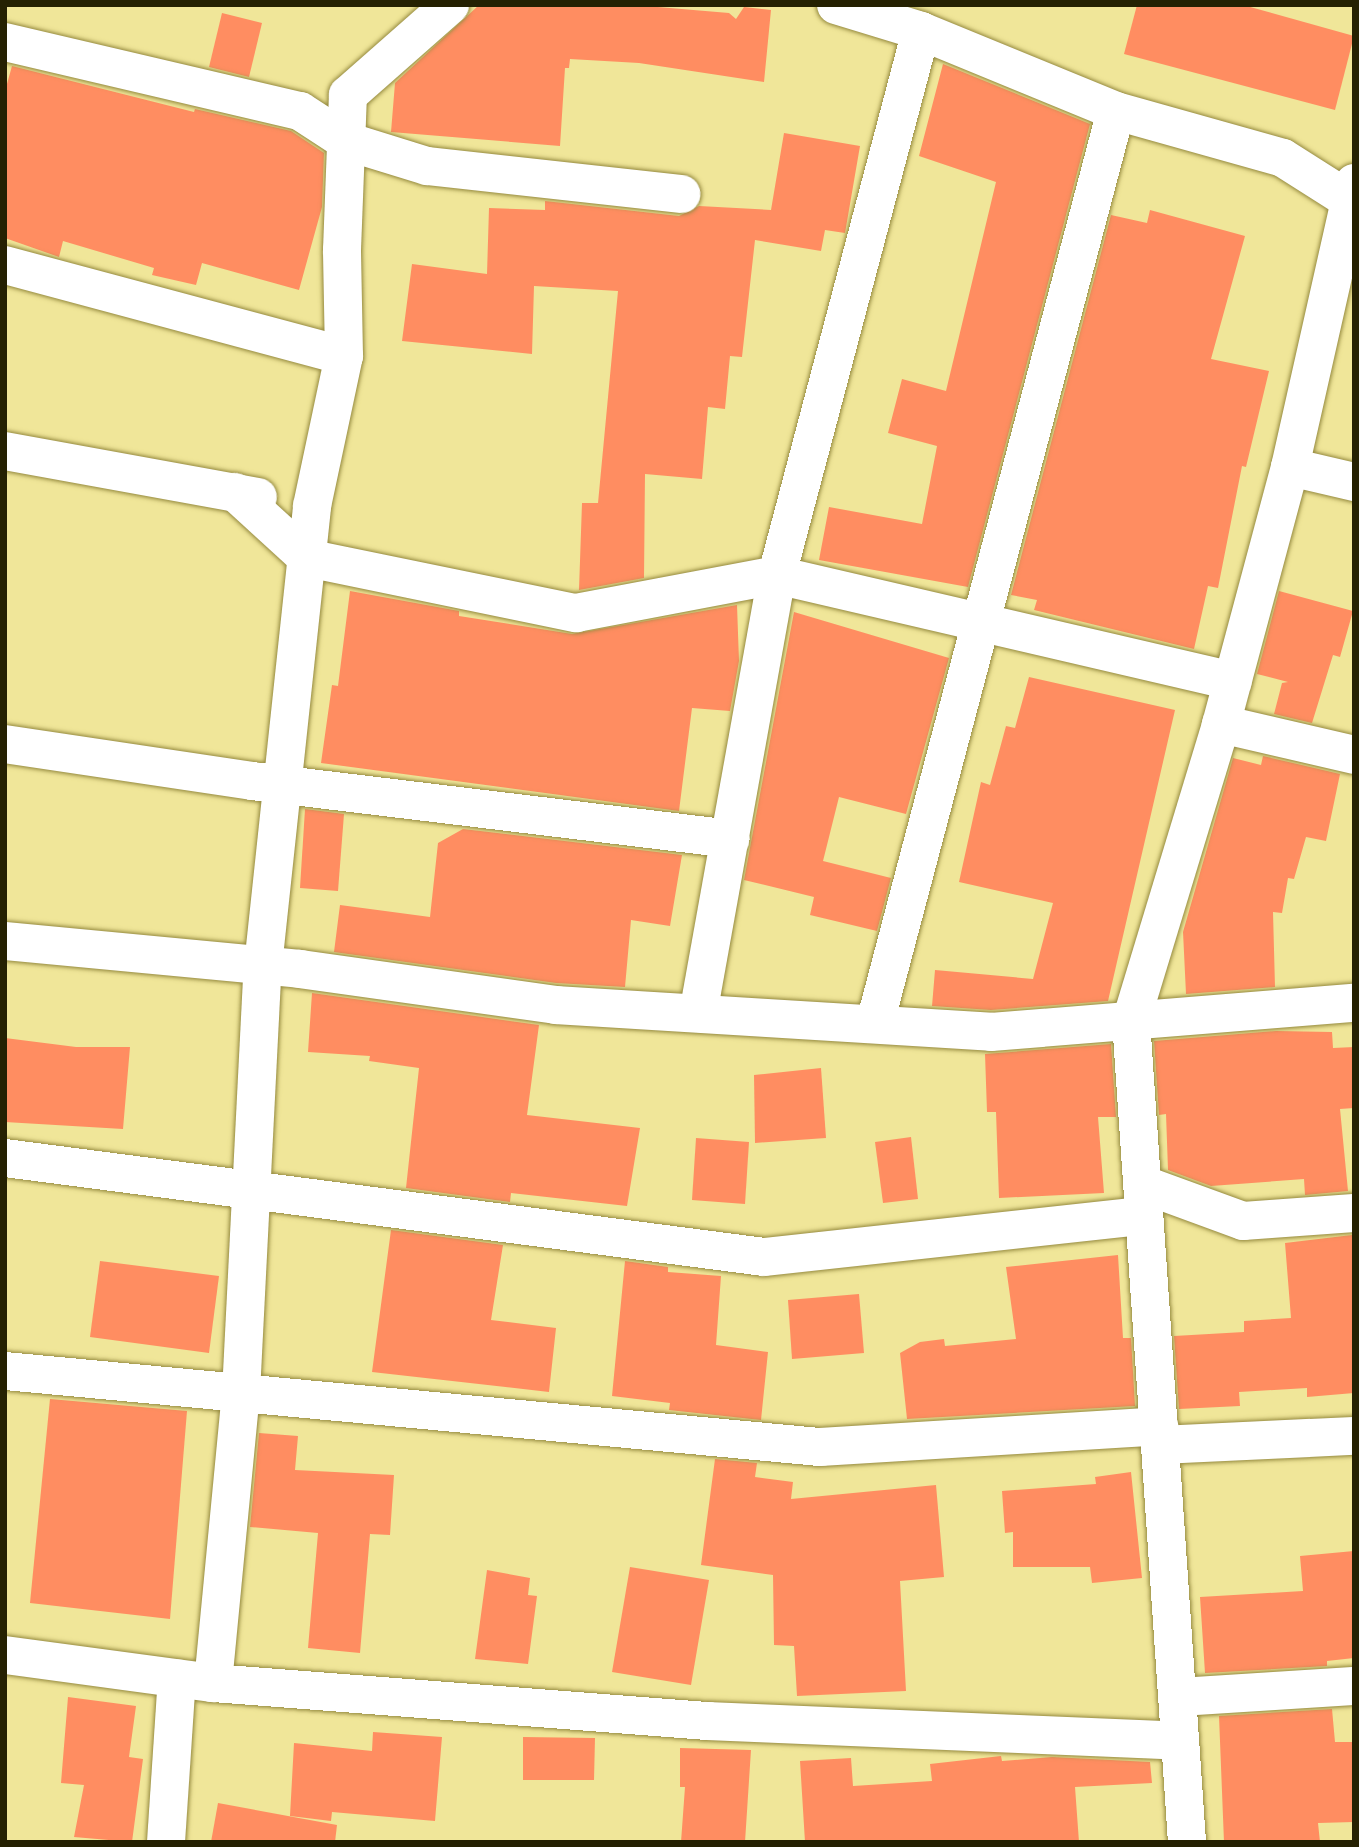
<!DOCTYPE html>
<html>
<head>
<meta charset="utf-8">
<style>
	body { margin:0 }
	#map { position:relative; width:1359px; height:1847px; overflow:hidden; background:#f0e699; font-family:Raleway,sans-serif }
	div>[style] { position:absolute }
	.building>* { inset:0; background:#ff8d61 }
	.roads { filter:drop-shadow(0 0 2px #958a3f) drop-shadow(0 0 2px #958a3f) }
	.street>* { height:38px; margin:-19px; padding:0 19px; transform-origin:19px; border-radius:19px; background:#fff }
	span { translate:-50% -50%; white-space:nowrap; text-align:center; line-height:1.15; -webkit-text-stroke:7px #fef3a6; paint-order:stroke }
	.frame { position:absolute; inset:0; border:7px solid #252102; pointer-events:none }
</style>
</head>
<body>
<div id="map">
	<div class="building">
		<div style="clip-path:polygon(479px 5px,634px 5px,729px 13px,736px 19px,744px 7px,771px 10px,764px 82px,639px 63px,570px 59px,569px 68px,565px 68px,560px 146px,391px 132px,395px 83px)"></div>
		<div style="clip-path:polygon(1137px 5px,1243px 5px,1354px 36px,1335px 110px,1124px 54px)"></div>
		<div style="clip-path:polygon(222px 13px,262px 23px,249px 77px,209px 67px)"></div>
		<div style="clip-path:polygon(943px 64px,1090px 124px,968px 587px,819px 560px,829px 507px,922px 524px,937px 446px,888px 433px,902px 379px,946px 391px,996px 182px,919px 156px)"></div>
		<div style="clip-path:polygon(12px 66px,194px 112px,195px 109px,291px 131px,324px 153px,322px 207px,299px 290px,202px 263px,196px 285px,152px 275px,154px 268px,63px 241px,59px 257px,5px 238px,5px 91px)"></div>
		<div style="clip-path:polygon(784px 133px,860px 146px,845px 233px,825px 230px,821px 251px,755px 240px,742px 357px,730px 356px,725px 409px,708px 407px,702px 479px,645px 474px,644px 578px,579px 590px,582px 503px,598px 503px,618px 291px,534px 286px,532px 354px,402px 341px,412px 264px,487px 274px,489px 208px,545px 210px,545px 201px,679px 216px,699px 206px,771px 210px)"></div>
		<div style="clip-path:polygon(1150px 210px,1245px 236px,1211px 359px,1269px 371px,1246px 467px,1242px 466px,1218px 588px,1208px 586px,1194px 649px,1034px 610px,1037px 600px,1011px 595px,1111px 215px,1147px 223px)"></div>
		<div style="clip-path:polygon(350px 591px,459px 611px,459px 616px,572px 634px,737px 605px,739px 661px,730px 711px,692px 708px,679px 811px,321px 763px,332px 685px,338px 686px)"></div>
		<div style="clip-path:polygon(1279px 591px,1353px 611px,1340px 657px,1333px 655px,1312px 723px,1274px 714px,1282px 683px,1288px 682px,1257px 674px)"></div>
		<div style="clip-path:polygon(794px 612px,949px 658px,906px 814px,839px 797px,823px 861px,891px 878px,877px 931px,810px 915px,814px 897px,744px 880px)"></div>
		<div style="clip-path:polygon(1029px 677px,1175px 710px,1108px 1001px,991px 1010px,932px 1006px,935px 970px,1033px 979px,1053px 903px,959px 882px,981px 782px,990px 785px,1006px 726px,1015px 728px)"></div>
		<div style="clip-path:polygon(1263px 756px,1340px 774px,1326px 841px,1306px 837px,1294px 879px,1288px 878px,1282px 913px,1273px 912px,1275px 987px,1186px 994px,1183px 932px,1233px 758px,1261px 765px)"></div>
		<div style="clip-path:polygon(305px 809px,344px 814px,338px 891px,300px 888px)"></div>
		<div style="clip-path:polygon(463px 829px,682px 855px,670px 926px,631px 920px,625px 987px,556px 983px,334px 952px,340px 905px,430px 917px,438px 843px)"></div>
		<div style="clip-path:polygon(312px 993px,539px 1025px,527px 1115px,640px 1128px,627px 1206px,511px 1193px,510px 1202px,406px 1188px,419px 1068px,369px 1061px,370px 1056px,308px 1052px)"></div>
		<div style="clip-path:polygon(1276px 1031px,1332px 1032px,1333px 1048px,1354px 1047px,1354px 1108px,1340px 1109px,1348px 1191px,1305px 1195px,1304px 1179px,1211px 1186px,1168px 1170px,1166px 1114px,1159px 1115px,1154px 1041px)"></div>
		<div style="clip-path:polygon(5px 1038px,76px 1047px,130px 1047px,123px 1129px,5px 1122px)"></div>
		<div style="clip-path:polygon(1111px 1044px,1116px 1117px,1098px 1117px,1104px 1193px,999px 1198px,996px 1112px,987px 1112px,985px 1054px)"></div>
		<div style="clip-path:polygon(821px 1068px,826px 1138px,755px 1143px,754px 1075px)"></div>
		<div style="clip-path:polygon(911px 1137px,918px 1199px,883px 1203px,875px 1142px)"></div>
		<div style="clip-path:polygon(696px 1138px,749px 1142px,745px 1204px,692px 1200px)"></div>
		<div style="clip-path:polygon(391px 1230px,503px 1245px,491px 1320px,556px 1328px,549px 1392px,372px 1372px)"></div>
		<div style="clip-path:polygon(1352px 1235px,1354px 1393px,1307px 1397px,1307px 1388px,1239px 1392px,1240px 1406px,1179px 1409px,1174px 1336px,1244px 1332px,1244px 1321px,1291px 1318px,1285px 1243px)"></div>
		<div style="clip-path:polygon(1118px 1255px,1123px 1338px,1131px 1338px,1135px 1406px,907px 1419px,900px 1353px,920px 1342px,944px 1339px,945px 1346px,1016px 1339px,1006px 1267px)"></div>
		<div style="clip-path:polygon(100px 1261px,219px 1276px,209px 1353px,90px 1337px)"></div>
		<div style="clip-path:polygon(625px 1261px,668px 1267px,668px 1272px,721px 1276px,716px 1345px,768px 1352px,761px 1420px,669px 1410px,670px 1403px,612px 1396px)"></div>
		<div style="clip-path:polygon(859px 1294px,864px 1353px,792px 1359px,788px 1300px)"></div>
		<div style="clip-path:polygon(50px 1399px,187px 1411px,170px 1619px,30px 1603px)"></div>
		<div style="clip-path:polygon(259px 1433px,298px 1436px,295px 1470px,394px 1475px,390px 1535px,370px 1534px,360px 1653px,308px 1648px,318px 1533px,250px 1527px)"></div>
		<div style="clip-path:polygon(715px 1459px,757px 1463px,755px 1477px,793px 1482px,791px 1499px,936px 1485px,944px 1577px,900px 1581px,906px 1691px,797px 1696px,794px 1646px,774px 1645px,773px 1575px,701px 1565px)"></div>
		<div style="clip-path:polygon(1131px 1472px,1142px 1578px,1092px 1583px,1090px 1567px,1013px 1567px,1013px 1532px,1005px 1533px,1002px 1491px,1096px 1484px,1095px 1477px)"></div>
		<div style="clip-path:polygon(1354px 1551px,1354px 1658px,1327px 1661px,1327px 1666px,1205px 1673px,1200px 1597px,1303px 1591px,1300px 1556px)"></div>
		<div style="clip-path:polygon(630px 1567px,709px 1580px,691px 1685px,612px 1672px)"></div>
		<div style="clip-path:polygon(487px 1570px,530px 1578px,528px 1595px,537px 1596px,528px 1664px,475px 1659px)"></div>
		<div style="clip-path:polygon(68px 1697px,136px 1706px,129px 1757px,143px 1759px,132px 1842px,74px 1837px,84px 1785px,61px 1783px)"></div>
		<div style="clip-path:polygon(1332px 1709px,1335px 1742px,1354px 1742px,1354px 1822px,1318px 1823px,1320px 1842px,1224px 1842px,1219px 1716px)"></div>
		<div style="clip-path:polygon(373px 1732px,442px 1737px,435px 1821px,332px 1812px,331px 1821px,290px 1816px,294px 1743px,372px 1751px)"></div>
		<div style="clip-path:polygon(523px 1737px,595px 1738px,594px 1780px,523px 1780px)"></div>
		<div style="clip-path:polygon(680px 1748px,751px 1750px,745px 1842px,681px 1842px,685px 1787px,680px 1787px)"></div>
		<div style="clip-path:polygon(1001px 1756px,1002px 1761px,1052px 1757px,1150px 1762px,1152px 1783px,1075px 1787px,1079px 1842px,805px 1842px,800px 1761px,851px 1758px,853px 1786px,932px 1781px,930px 1764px)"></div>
		<div style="clip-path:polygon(218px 1803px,337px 1825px,335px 1842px,211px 1842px)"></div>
	</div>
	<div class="roads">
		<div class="street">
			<div style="left:836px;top:5px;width:89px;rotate:17deg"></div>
			<div style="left:921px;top:31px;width:211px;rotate:22.3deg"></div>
			<div style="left:1116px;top:111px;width:173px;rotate:15.7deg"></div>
			<div style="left:1283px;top:158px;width:84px;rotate:32.4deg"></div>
			<div style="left:921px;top:31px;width:563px;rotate:104.83deg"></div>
			<div style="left:777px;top:575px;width:468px;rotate:13.1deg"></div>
			<div style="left:5px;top:42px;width:303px;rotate:13.2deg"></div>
			<div style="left:300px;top:111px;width:55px;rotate:33.1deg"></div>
			<div style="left:346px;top:141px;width:85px;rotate:17.2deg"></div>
			<div style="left:427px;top:166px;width:256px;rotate:6.3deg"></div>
			<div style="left:1354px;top:183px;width:291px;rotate:102.7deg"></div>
			<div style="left:1290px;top:467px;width:66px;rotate:13.2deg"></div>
			<div style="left:5px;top:265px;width:351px;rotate:15deg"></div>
			<div style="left:344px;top:356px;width:106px;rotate:-91.1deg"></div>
			<div style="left:342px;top:250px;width:155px;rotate:-87.8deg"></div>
			<div style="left:348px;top:95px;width:136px;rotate:-41.4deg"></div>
			<div style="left:5px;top:451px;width:257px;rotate:10.3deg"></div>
			<div style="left:1290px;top:467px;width:266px;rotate:105deg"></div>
			<div style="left:1221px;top:724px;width:137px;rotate:13.1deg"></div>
			<div style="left:235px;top:492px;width:98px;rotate:42.5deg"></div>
			<div style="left:307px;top:558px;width:275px;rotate:11.6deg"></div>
			<div style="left:576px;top:613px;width:205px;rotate:-10.7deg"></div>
			<div style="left:777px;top:575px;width:445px;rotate:100.2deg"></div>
			<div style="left:5px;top:744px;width:250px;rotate:8.5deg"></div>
			<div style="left:252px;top:781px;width:482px;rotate:6.9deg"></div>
			<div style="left:5px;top:941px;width:296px;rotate:5.4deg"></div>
			<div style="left:300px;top:969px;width:258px;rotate:8deg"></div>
			<div style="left:555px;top:1005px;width:437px;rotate:3.5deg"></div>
			<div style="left:991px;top:1032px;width:364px;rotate:-4.6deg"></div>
			<div style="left:875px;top:1023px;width:943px;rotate:-75.2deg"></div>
			<div style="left:5px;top:1158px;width:765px;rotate:7.43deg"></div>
			<div style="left:764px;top:1257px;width:382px;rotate:-6.2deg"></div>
			<div style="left:1142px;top:1184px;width:108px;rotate:20.1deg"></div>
			<div style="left:1243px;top:1221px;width:111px;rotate:-4.1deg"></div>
			<div style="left:5px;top:1371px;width:819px;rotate:5.33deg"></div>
			<div style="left:820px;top:1447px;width:340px;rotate:-3.5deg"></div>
			<div style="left:1160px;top:1445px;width:194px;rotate:-2.7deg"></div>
			<div style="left:5px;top:1655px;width:210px;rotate:7.7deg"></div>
			<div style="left:213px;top:1683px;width:496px;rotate:4.4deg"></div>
			<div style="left:708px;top:1721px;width:472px;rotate:2.4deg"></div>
			<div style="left:213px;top:1683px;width:291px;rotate:-84.5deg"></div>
			<div style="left:241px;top:1393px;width:428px;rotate:-87.1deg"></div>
			<div style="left:263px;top:966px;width:463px;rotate:-83.9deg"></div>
			<div style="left:312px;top:506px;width:153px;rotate:-78deg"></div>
			<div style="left:1179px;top:1697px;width:175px;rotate:-3.6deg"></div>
			<div style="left:166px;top:1842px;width:164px;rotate:-86.2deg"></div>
			<div style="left:1187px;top:1842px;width:823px;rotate:-93.9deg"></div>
			<div style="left:1131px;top:1021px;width:310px;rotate:-73.1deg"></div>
		</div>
	</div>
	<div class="frame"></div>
</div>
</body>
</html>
